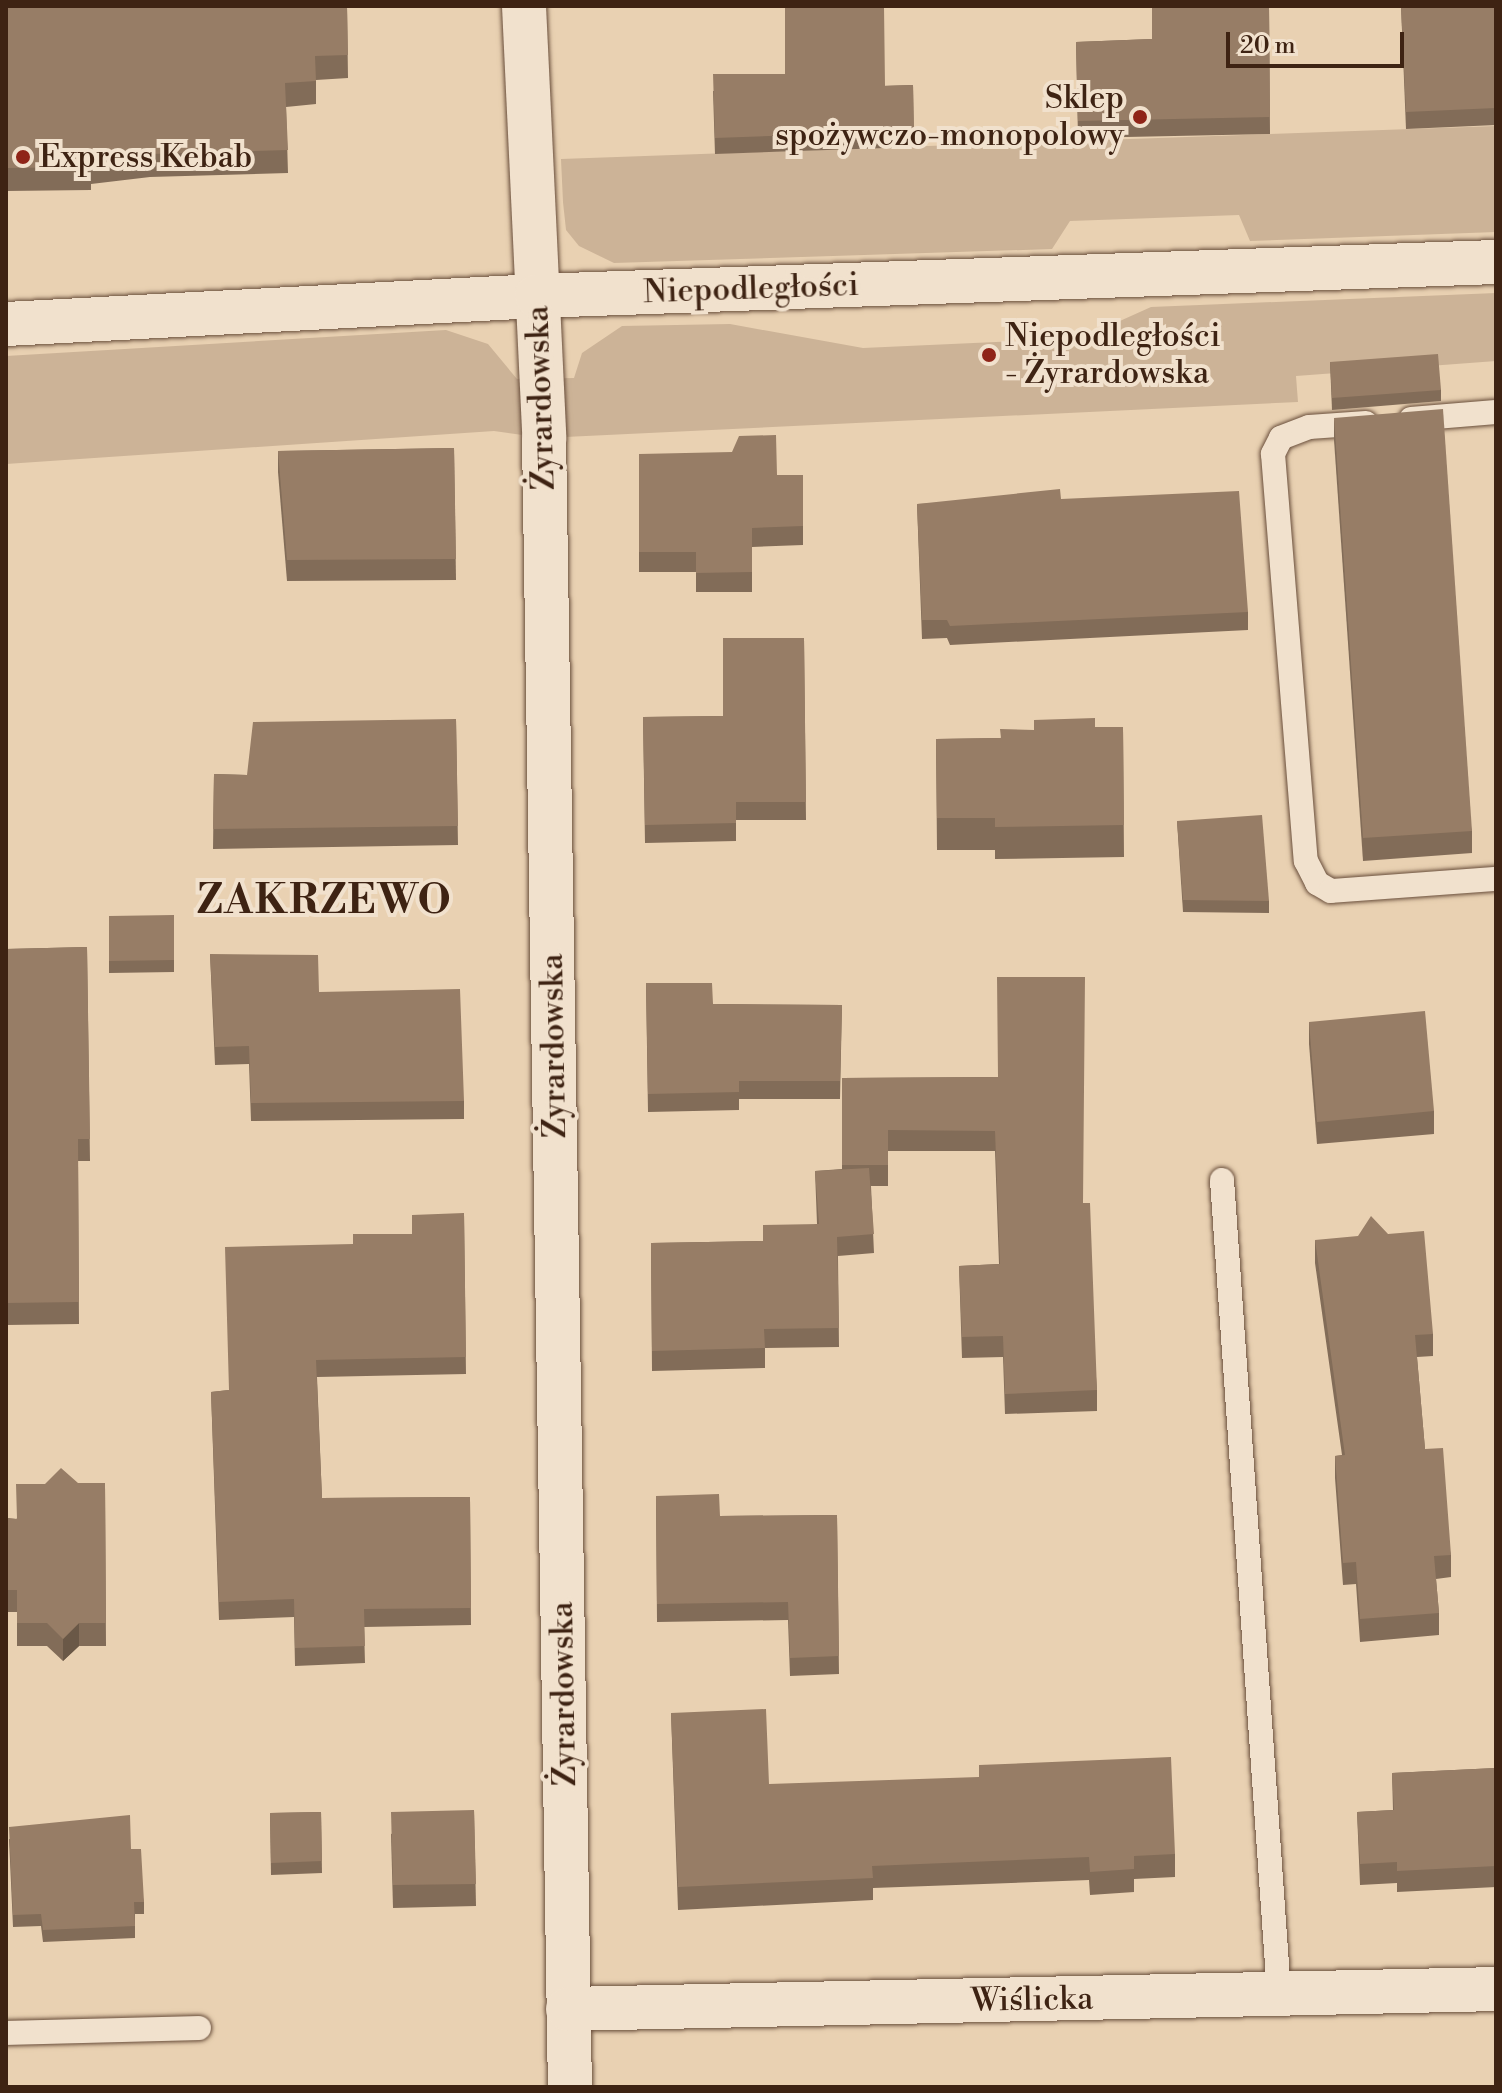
<!DOCTYPE html>
<html>
<head>
<meta charset="utf-8">
<style>
	body { margin:0 }
	#map { position:relative; width:1502px; height:2093px; overflow:hidden; background:#e9d1b2; font-family:"Libre Bodoni",serif }
	div>[style] { position:absolute }
	.green>* { inset:0; background:#ccb397 }
	.roads { filter:drop-shadow(0 0 2px #694e3b) drop-shadow(0 0 2px #694e3b) }
	.service>* { height:24px; margin:-12px; padding:0 12px; transform-origin:12px; border-radius:12px; background:#f1e1cd }
	.minor>* { height:44px; margin:-22px; padding:0 22px; transform-origin:22px; border-radius:22px; background:#f1e1cd }
	.tertiary>* { height:44px; margin:-22px; padding:0 22px; transform-origin:22px; border-radius:22px; background:#f1e1cd }
	.wall>* { inset:0; background:#826c58 }
	.shaded-wall>* { inset:0; background:#6a5847 }
	.building>* { inset:0; background:#977d66 }
	.dots>* { width:22px; height:22px; translate:-50% -50%; box-sizing:border-box; border:4px solid #f1e1cd; border-radius:50% }
	span { translate:-50% -50%; white-space:nowrap; text-align:center; line-height:1.15; -webkit-text-stroke:8px #f1e1cd; paint-order:stroke }
	.poi-label { font-size:32px; color:#3e2313 }
	.right { translate:-100% -50%; text-align:right }
	.left { translate:0 -50%; text-align:left }
	.street-label { font-size:32px; color:#3e2313 }
	.district-label { font-size:40px; color:#3e2313; font-weight:700; letter-spacing:2px }
	.frame { position:absolute; inset:0; border:8px solid #3e2313; pointer-events:none }
	.scale { position:absolute; left:1226px; top:32px; width:178px; height:36px; box-sizing:border-box; border:4px solid #3e2313; border-top:0; padding-left:10px; font-size:24px; line-height:28px; white-space:nowrap; color:#3e2313; -webkit-text-stroke:6px #f1e1cd; paint-order:stroke }
</style>
</head>
<body>
<div id="map">
	<div class="green">
		<div style="clip-path:polygon(1496px 126px,1496px 232px,1250px 241px,1239px 215px,1070px 221px,1052px 249px,614px 263px,579px 246px,566px 230px,563px 202px,561px 159px)"></div>
		<div style="clip-path:polygon(1496px 293px,1496px 361px,1296px 376px,1298px 402px,544px 438px,494px 431px,6px 464px,6px 356px,446px 330px,488px 344px,517px 379px,574px 378px,582px 353px,622px 326px,730px 324px,863px 348px,1082px 338px,1151px 307px)"></div>
	</div>
	<div class="roads">
		<div class="service">
			<div style="left:1411px;top:419px;width:85px;rotate:-4.7deg"></div>
			<div style="left:1366px;top:423px;width:57px;rotate:176deg"></div>
			<div style="left:1309px;top:427px;width:30px;rotate:159deg"></div>
			<div style="left:1281px;top:438px;width:18px;rotate:117deg"></div>
			<div style="left:1273px;top:454px;width:408px;rotate:85.4deg"></div>
			<div style="left:1306px;top:861px;width:25px;rotate:63deg"></div>
			<div style="left:1317px;top:883px;width:16px;rotate:30deg"></div>
			<div style="left:1331px;top:891px;width:165px;rotate:-4.2deg"></div>
			<div style="left:1222px;top:1180px;width:816px;rotate:85.99deg"></div>
			<div style="left:6px;top:2033px;width:193px;rotate:-1.5deg"></div>
		</div>
		<div class="minor">
			<div style="left:524px;top:6px;width:432px;rotate:87.3deg"></div>
			<div style="left:544px;top:438px;width:1649px;rotate:89.1deg"></div>
			<div style="left:568px;top:2009px;width:928px;rotate:-1.23deg"></div>
		</div>
		<div class="tertiary">
			<div style="left:6px;top:324px;width:532px;rotate:-3.02deg"></div>
			<div style="left:537px;top:296px;width:960px;rotate:-2.03deg"></div>
		</div>
	</div>
	<div class="wall">
		<div style="clip-path:polygon(6px 6px,347px 6px,348px 78px,316px 80px,316px 104px,286px 107px,288px 173px,150px 177px,91px 184px,91px 190px,6px 191px)"></div>
		<div style="clip-path:polygon(1269px 6px,1270px 134px,1078px 138px,1076px 42px,1152px 39px)"></div>
		<div style="clip-path:polygon(1401px 6px,1496px 6px,1496px 125px,1406px 129px)"></div>
		<div style="clip-path:polygon(913px 85px,914px 147px,715px 154px,713px 91px)"></div>
		<div style="clip-path:polygon(1330px 362px,1441px 390px,1441px 401px,1332px 410px)"></div>
		<div style="clip-path:polygon(1334px 418px,1472px 831px,1472px 853px,1363px 861px,1334px 440px)"></div>
		<div style="clip-path:polygon(454px 448px,456px 580px,287px 581px,278px 472px,278px 451px)"></div>
		<div style="clip-path:polygon(639px 454px,777px 475px,803px 475px,803px 545px,752px 547px,752px 592px,696px 592px,696px 572px,639px 572px)"></div>
		<div style="clip-path:polygon(1061px 499px,1248px 612px,1248px 630px,950px 645px,947px 638px,922px 639px,917px 504px)"></div>
		<div style="clip-path:polygon(804px 638px,806px 820px,736px 820px,736px 841px,645px 843px,643px 717px,723px 716px)"></div>
		<div style="clip-path:polygon(456px 719px,458px 845px,213px 849px,214px 774px,247px 775px)"></div>
		<div style="clip-path:polygon(1095px 727px,1123px 727px,1124px 857px,995px 859px,995px 850px,937px 850px,936px 739px,1000px 738px,1034px 730px)"></div>
		<div style="clip-path:polygon(1177px 821px,1269px 901px,1269px 913px,1183px 912px)"></div>
		<div style="clip-path:polygon(109px 916px,174px 960px,174px 972px,109px 973px)"></div>
		<div style="clip-path:polygon(87px 947px,90px 1161px,78px 1161px,79px 1324px,6px 1325px,6px 949px)"></div>
		<div style="clip-path:polygon(210px 954px,319px 992px,464px 1101px,464px 1119px,251px 1121px,249px 1064px,215px 1065px)"></div>
		<div style="clip-path:polygon(646px 983px,713px 1004px,842px 1005px,840px 1099px,739px 1099px,739px 1110px,648px 1112px)"></div>
		<div style="clip-path:polygon(1309px 1022px,1434px 1111px,1434px 1134px,1317px 1144px,1309px 1044px)"></div>
		<div style="clip-path:polygon(998px 1077px,1083px 1203px,1097px 1390px,1097px 1411px,1005px 1414px,1003px 1357px,962px 1358px,959px 1266px,999px 1264px,995px 1151px,888px 1151px,888px 1186px,871px 1186px,874px 1253px,838px 1256px,839px 1347px,765px 1348px,765px 1368px,652px 1371px,651px 1243px,763px 1241px,817px 1224px,815px 1171px,842px 1169px,842px 1078px)"></div>
		<div style="clip-path:polygon(464px 1213px,466px 1374px,317px 1377px,322px 1498px,470px 1497px,471px 1625px,364px 1627px,365px 1663px,295px 1666px,294px 1617px,219px 1620px,211px 1392px,229px 1390px,353px 1244px,412px 1234px)"></div>
		<div style="clip-path:polygon(1315px 1240px,1433px 1334px,1433px 1356px,1417px 1357px,1425px 1449px,1451px 1555px,1451px 1577px,1436px 1579px,1439px 1613px,1439px 1635px,1360px 1642px,1356px 1584px,1343px 1585px,1335px 1478px,1335px 1456px,1342px 1455px,1315px 1263px)"></div>
		<div style="clip-path:polygon(78px 1483px,105px 1483px,106px 1646px,79px 1646px,63px 1661px,47px 1646px,17px 1646px,17px 1612px,6px 1612px,6px 1518px,16px 1519px)"></div>
		<div style="clip-path:polygon(656px 1496px,720px 1516px,837px 1515px,839px 1674px,790px 1676px,788px 1620px,657px 1622px)"></div>
		<div style="clip-path:polygon(671px 1713px,769px 1784px,1175px 1854px,1175px 1877px,1134px 1879px,1134px 1892px,1090px 1895px,1089px 1880px,873px 1888px,873px 1900px,678px 1910px)"></div>
		<div style="clip-path:polygon(1496px 1768px,1496px 1887px,1397px 1892px,1397px 1883px,1360px 1885px,1357px 1812px,1393px 1810px,1392px 1773px)"></div>
		<div style="clip-path:polygon(474px 1810px,476px 1906px,393px 1908px,391px 1834px)"></div>
		<div style="clip-path:polygon(321px 1812px,322px 1873px,271px 1875px,270px 1813px)"></div>
		<div style="clip-path:polygon(9px 1839px,131px 1849px,144px 1902px,144px 1914px,135px 1914px,135px 1938px,43px 1942px,41px 1926px,13px 1927px)"></div>
	</div>
	<div class="shaded-wall">
		<div style="clip-path:polygon(79px 1623px,79px 1646px,63px 1661px,63px 1639px)"></div>
	</div>
	<div class="building">
		<div style="clip-path:polygon(6px 6px,347px 6px,348px 55px,315px 56px,316px 81px,285px 83px,288px 150px,150px 154px,91px 161px,91px 167px,6px 168px)"></div>
		<div style="clip-path:polygon(785px 6px,884px 6px,885px 86px,913px 85px,914px 131px,715px 138px,713px 74px,785px 74px)"></div>
		<div style="clip-path:polygon(1152px 6px,1269px 6px,1270px 117px,1078px 121px,1076px 42px,1152px 39px)"></div>
		<div style="clip-path:polygon(1401px 6px,1496px 6px,1496px 108px,1406px 112px)"></div>
		<div style="clip-path:polygon(1438px 354px,1441px 390px,1332px 398px,1330px 362px)"></div>
		<div style="clip-path:polygon(1443px 409px,1472px 831px,1363px 838px,1334px 418px)"></div>
		<div style="clip-path:polygon(776px 435px,777px 475px,803px 475px,803px 526px,752px 528px,752px 572px,696px 573px,696px 552px,639px 552px,639px 454px,732px 452px,739px 436px)"></div>
		<div style="clip-path:polygon(454px 448px,456px 559px,287px 560px,278px 451px)"></div>
		<div style="clip-path:polygon(1060px 489px,1061px 499px,1239px 491px,1248px 612px,950px 626px,947px 620px,922px 620px,917px 504px)"></div>
		<div style="clip-path:polygon(723px 638px,804px 638px,806px 802px,736px 802px,736px 823px,645px 825px,643px 717px,723px 716px)"></div>
		<div style="clip-path:polygon(1095px 718px,1095px 727px,1123px 727px,1124px 825px,995px 827px,995px 818px,937px 818px,936px 739px,1001px 738px,1000px 729px,1034px 730px,1034px 720px)"></div>
		<div style="clip-path:polygon(456px 719px,458px 826px,213px 829px,214px 774px,247px 775px,253px 722px)"></div>
		<div style="clip-path:polygon(1262px 815px,1269px 901px,1183px 900px,1177px 821px)"></div>
		<div style="clip-path:polygon(174px 915px,174px 960px,109px 961px,109px 916px)"></div>
		<div style="clip-path:polygon(87px 947px,90px 1139px,78px 1139px,79px 1302px,6px 1303px,6px 949px)"></div>
		<div style="clip-path:polygon(210px 954px,318px 955px,319px 992px,460px 989px,464px 1101px,251px 1103px,249px 1046px,215px 1047px)"></div>
		<div style="clip-path:polygon(997px 977px,1085px 977px,1083px 1203px,1090px 1203px,1097px 1390px,1005px 1394px,1003px 1336px,962px 1337px,959px 1266px,1000px 1264px,995px 1131px,888px 1130px,888px 1165px,842px 1165px,842px 1078px,998px 1077px)"></div>
		<div style="clip-path:polygon(646px 983px,712px 983px,713px 1004px,842px 1005px,840px 1081px,739px 1081px,739px 1092px,648px 1094px)"></div>
		<div style="clip-path:polygon(1425px 1011px,1434px 1111px,1317px 1122px,1309px 1022px)"></div>
		<div style="clip-path:polygon(869px 1168px,874px 1234px,837px 1237px,839px 1328px,764px 1329px,765px 1348px,652px 1351px,651px 1243px,763px 1241px,763px 1225px,819px 1224px,815px 1171px)"></div>
		<div style="clip-path:polygon(464px 1213px,466px 1357px,316px 1360px,322px 1498px,470px 1497px,471px 1608px,364px 1609px,365px 1646px,295px 1648px,294px 1599px,219px 1602px,211px 1392px,229px 1390px,225px 1247px,353px 1244px,353px 1234px,412px 1234px,412px 1215px)"></div>
		<div style="clip-path:polygon(1371px 1216px,1388px 1234px,1424px 1231px,1433px 1334px,1415px 1335px,1425px 1449px,1443px 1448px,1451px 1555px,1434px 1556px,1439px 1613px,1360px 1619px,1356px 1562px,1343px 1563px,1335px 1456px,1345px 1455px,1315px 1240px,1358px 1236px)"></div>
		<div style="clip-path:polygon(61px 1468px,78px 1483px,105px 1483px,106px 1623px,79px 1623px,63px 1639px,47px 1623px,17px 1623px,17px 1590px,6px 1590px,6px 1518px,17px 1519px,16px 1484px,45px 1484px)"></div>
		<div style="clip-path:polygon(719px 1494px,720px 1516px,837px 1515px,839px 1656px,790px 1658px,788px 1602px,657px 1604px,656px 1496px)"></div>
		<div style="clip-path:polygon(766px 1709px,769px 1784px,979px 1777px,979px 1765px,1171px 1757px,1175px 1854px,1134px 1856px,1134px 1869px,1090px 1872px,1089px 1857px,872px 1866px,873px 1878px,678px 1887px,671px 1713px)"></div>
		<div style="clip-path:polygon(1496px 1768px,1496px 1866px,1397px 1871px,1397px 1862px,1360px 1864px,1357px 1812px,1394px 1810px,1392px 1773px)"></div>
		<div style="clip-path:polygon(474px 1810px,476px 1884px,393px 1885px,391px 1812px)"></div>
		<div style="clip-path:polygon(321px 1812px,322px 1861px,271px 1863px,270px 1813px)"></div>
		<div style="clip-path:polygon(130px 1815px,131px 1849px,141px 1849px,144px 1902px,134px 1902px,135px 1926px,43px 1930px,41px 1914px,13px 1915px,9px 1827px)"></div>
	</div>
	<div class="dots">
		<div style="left:1140px;top:117px;background:#8f2418"></div>
		<div style="left:23px;top:157px;background:#8f2418"></div>
		<div style="left:989px;top:355px;background:#8f2418"></div>
	</div>
	<div class="poi-label">
		<span class="right" style="left:1124px;top:117px">Sklep<br>spożywczo-monopolowy</span>
		<span class="left" style="left:39px;top:157px">Express Kebab</span>
		<span class="left" style="left:1005px;top:355px">Niepodległości<br>- Żyrardowska</span>
	</div>
	<div class="street-label">
		<span style="left:751px;top:289px;rotate:-2deg">Niepodległości</span>
		<span style="left:541px;top:398px;rotate:-92deg">Żyrardowska</span>
		<span style="left:554px;top:1046px;rotate:-91deg">Żyrardowska</span>
		<span style="left:564px;top:1694px;rotate:-91deg">Żyrardowska</span>
		<span style="left:1032px;top:2000px;rotate:-1deg">Wiślicka</span>
	</div>
	<div class="district-label">
		<span style="left:325px;top:901px">ZAKRZEWO</span>
	</div>
	<div class="frame"></div>
	<div class="scale">20 m</div>
</div>
</body>
</html>
